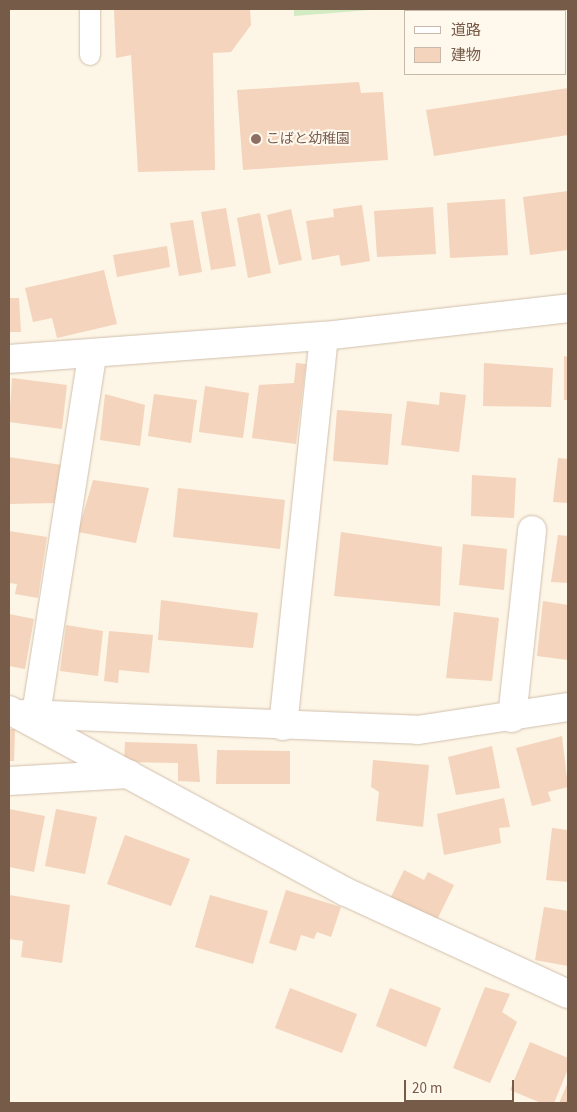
<!DOCTYPE html>
<html>
<head>
<meta charset="utf-8">
<style>
	body { margin:0 }
	#map { position:relative; width:577px; height:1112px; overflow:hidden; background:#fdf5e5; font-family:"Source Sans 3","Noto Sans JP",sans-serif }
	div>[style] { position:absolute }
	.green>* { inset:0; background:#d2ebc3 }
	.building>* { inset:0; background:#f4d4bc }
	.roads { filter:drop-shadow(0 0 1px #d1bfad) drop-shadow(0 0 1px #d1bfad) }
	.lane>* { height:20px; margin:-10px; padding:0 10px; transform-origin:10px; border-radius:10px; background:#fff }
	.street>* { height:28px; margin:-14px; padding:0 14px; transform-origin:14px; border-radius:14px; background:#fff }
	.dots>* { width:14px; height:14px; translate:-50% -50%; box-sizing:border-box; border:2px solid #fff8ec; border-radius:50% }
	span { translate:-50% -50%; white-space:nowrap; text-align:center; line-height:1.15; -webkit-text-stroke:4px #fff8ec; paint-order:stroke }
	.education-label { font-size:14px; color:#785e54 }
	.left { translate:0 -50%; text-align:left }
	.frame { position:absolute; inset:0; border:10px solid #775b49; pointer-events:none }
	.legend { position:absolute; left:404px; top:10px; width:162px; height:65px; box-sizing:border-box; background:#fff8ec; border:1px solid #c9b9ab; margin:0; padding:6px 9px; list-style:none; font-size:15px; color:#775b49 }
	.legend li { display:flex; align-items:center; gap:10px; height:25px }
	.legend b { width:25px; border:1px solid #c9b9ab }
	.scale { position:absolute; left:404px; top:1080px; width:110px; height:22px; box-sizing:border-box; border:2px solid #775b49; border-top:0; padding-left:6px; font-size:15px; line-height:18px; white-space:nowrap; color:#775b49; -webkit-text-stroke:4px #fff8ec; paint-order:stroke }
</style>
</head>
<body>
<div id="map">
	<div class="green">
		<div style="clip-path:polygon(294px 9px,382px 9px,294px 16px)"></div>
	</div>
	<div class="building">
		<div style="clip-path:polygon(114px 9px,250px 9px,251px 25px,231px 52px,213px 53px,215px 170px,138px 172px,131px 55px,116px 58px)"></div>
		<div style="clip-path:polygon(435px 9px,546px 9px,546px 11px,435px 11px)"></div>
		<div style="clip-path:polygon(359px 82px,361px 93px,383px 92px,388px 160px,243px 170px,237px 90px)"></div>
		<div style="clip-path:polygon(568px 88px,568px 135px,434px 156px,426px 110px)"></div>
		<div style="clip-path:polygon(568px 191px,568px 250px,530px 255px,523px 197px)"></div>
		<div style="clip-path:polygon(505px 199px,508px 255px,450px 258px,447px 203px)"></div>
		<div style="clip-path:polygon(362px 205px,370px 261px,341px 266px,339px 255px,312px 260px,306px 221px,334px 217px,333px 209px)"></div>
		<div style="clip-path:polygon(433px 207px,436px 254px,377px 257px,374px 211px)"></div>
		<div style="clip-path:polygon(226px 208px,236px 266px,211px 270px,201px 212px)"></div>
		<div style="clip-path:polygon(291px 209px,302px 260px,279px 265px,267px 215px)"></div>
		<div style="clip-path:polygon(260px 213px,271px 273px,248px 278px,237px 218px)"></div>
		<div style="clip-path:polygon(193px 220px,202px 272px,179px 276px,170px 223px)"></div>
		<div style="clip-path:polygon(167px 246px,170px 267px,117px 277px,113px 255px)"></div>
		<div style="clip-path:polygon(104px 270px,117px 324px,57px 338px,52px 318px,33px 322px,25px 288px)"></div>
		<div style="clip-path:polygon(9px 298px,19px 298px,21px 332px,9px 332px)"></div>
		<div style="clip-path:polygon(564px 356px,568px 357px,568px 400px,564px 400px)"></div>
		<div style="clip-path:polygon(296px 363px,306px 364px,296px 444px,252px 438px,259px 385px,294px 383px)"></div>
		<div style="clip-path:polygon(484px 363px,553px 368px,551px 407px,483px 406px)"></div>
		<div style="clip-path:polygon(12px 378px,67px 385px,62px 429px,9px 422px)"></div>
		<div style="clip-path:polygon(205px 386px,249px 393px,243px 438px,199px 432px)"></div>
		<div style="clip-path:polygon(440px 392px,466px 395px,459px 452px,401px 445px,407px 401px,439px 405px)"></div>
		<div style="clip-path:polygon(105px 394px,145px 405px,140px 446px,100px 440px)"></div>
		<div style="clip-path:polygon(154px 394px,197px 400px,191px 443px,148px 436px)"></div>
		<div style="clip-path:polygon(337px 410px,392px 414px,388px 465px,333px 461px)"></div>
		<div style="clip-path:polygon(9px 457px,62px 465px,55px 503px,9px 504px)"></div>
		<div style="clip-path:polygon(558px 458px,568px 459px,568px 503px,553px 502px)"></div>
		<div style="clip-path:polygon(472px 475px,516px 478px,514px 518px,471px 516px)"></div>
		<div style="clip-path:polygon(93px 480px,149px 488px,136px 543px,78px 532px)"></div>
		<div style="clip-path:polygon(178px 488px,285px 500px,280px 549px,173px 537px)"></div>
		<div style="clip-path:polygon(9px 531px,47px 537px,38px 598px,15px 594px,17px 584px,9px 583px)"></div>
		<div style="clip-path:polygon(341px 532px,442px 547px,440px 606px,334px 596px)"></div>
		<div style="clip-path:polygon(558px 535px,568px 536px,568px 583px,551px 582px)"></div>
		<div style="clip-path:polygon(463px 544px,507px 549px,504px 590px,459px 585px)"></div>
		<div style="clip-path:polygon(161px 600px,258px 613px,253px 648px,158px 640px)"></div>
		<div style="clip-path:polygon(543px 601px,568px 605px,568px 660px,537px 656px)"></div>
		<div style="clip-path:polygon(454px 612px,499px 618px,492px 681px,446px 678px)"></div>
		<div style="clip-path:polygon(9px 614px,34px 619px,25px 669px,9px 666px)"></div>
		<div style="clip-path:polygon(66px 625px,103px 631px,98px 676px,60px 671px)"></div>
		<div style="clip-path:polygon(109px 631px,153px 635px,149px 673px,119px 670px,118px 683px,104px 681px)"></div>
		<div style="clip-path:polygon(9px 729px,15px 729px,14px 761px,9px 761px)"></div>
		<div style="clip-path:polygon(562px 736px,568px 787px,548px 792px,551px 801px,532px 806px,516px 748px)"></div>
		<div style="clip-path:polygon(125px 742px,197px 744px,200px 782px,178px 781px,178px 763px,124px 762px)"></div>
		<div style="clip-path:polygon(492px 746px,500px 788px,456px 795px,448px 757px)"></div>
		<div style="clip-path:polygon(217px 750px,290px 751px,290px 784px,216px 784px)"></div>
		<div style="clip-path:polygon(373px 760px,429px 765px,423px 827px,376px 821px,379px 792px,371px 787px)"></div>
		<div style="clip-path:polygon(504px 798px,510px 827px,499px 828px,501px 843px,444px 855px,437px 814px)"></div>
		<div style="clip-path:polygon(9px 809px,45px 816px,34px 872px,9px 867px)"></div>
		<div style="clip-path:polygon(56px 809px,97px 817px,85px 874px,45px 866px)"></div>
		<div style="clip-path:polygon(552px 828px,568px 830px,568px 882px,546px 880px)"></div>
		<div style="clip-path:polygon(125px 835px,190px 859px,171px 906px,107px 884px)"></div>
		<div style="clip-path:polygon(404px 870px,424px 880px,428px 872px,454px 885px,434px 926px,388px 903px)"></div>
		<div style="clip-path:polygon(286px 890px,341px 907px,331px 937px,317px 932px,314px 939px,301px 935px,296px 951px,269px 943px)"></div>
		<div style="clip-path:polygon(9px 895px,70px 905px,62px 963px,21px 957px,23px 941px,9px 939px)"></div>
		<div style="clip-path:polygon(210px 895px,268px 911px,253px 964px,195px 947px)"></div>
		<div style="clip-path:polygon(544px 907px,568px 911px,568px 966px,535px 960px)"></div>
		<div style="clip-path:polygon(485px 987px,510px 994px,502px 1012px,517px 1022px,490px 1083px,453px 1068px)"></div>
		<div style="clip-path:polygon(290px 988px,357px 1014px,342px 1053px,275px 1028px)"></div>
		<div style="clip-path:polygon(390px 988px,441px 1008px,426px 1047px,376px 1026px)"></div>
		<div style="clip-path:polygon(530px 1042px,568px 1058px,568px 1069px,554px 1103px,541px 1103px,510px 1090px)"></div>
		<div style="clip-path:polygon(568px 1082px,568px 1103px,559px 1103px)"></div>
	</div>
	<div class="roads">
		<div class="lane">
			<div style="left:90px;top:55px;width:46px;rotate:-90deg"></div>
		</div>
		<div class="street">
			<div style="left:9px;top:359px;width:316px;rotate:-4.2deg"></div>
			<div style="left:324px;top:336px;width:246px;rotate:-6.5deg"></div>
			<div style="left:9px;top:710px;width:383px;rotate:28.4deg"></div>
			<div style="left:346px;top:892px;width:244px;rotate:24.7deg"></div>
			<div style="left:24px;top:714px;width:394px;rotate:2.3deg"></div>
			<div style="left:418px;top:730px;width:152px;rotate:-8.7deg"></div>
			<div style="left:36px;top:714px;width:363px;rotate:-81.1deg"></div>
			<div style="left:512px;top:718px;width:189px;rotate:-83.9deg"></div>
			<div style="left:283px;top:726px;width:392px;rotate:-84deg"></div>
			<div style="left:9px;top:781px;width:120px;rotate:-3.3deg"></div>
		</div>
	</div>
	<div class="dots">
		<div style="left:256px;top:139px;background:#8d6e63"></div>
	</div>
	<div class="education-label">
		<span class="left" style="left:266px;top:139px">こばと幼稚園</span>
	</div>
	<div class="frame"></div>
	<ul class="legend">
	<li><b style="height:6px;background:#fff"></b>道路</li>
	<li><b style="height:14px;background:#f4d4bc"></b>建物</li>
	</ul>
	<div class="scale">20 m</div>
</div>
</body>
</html>
